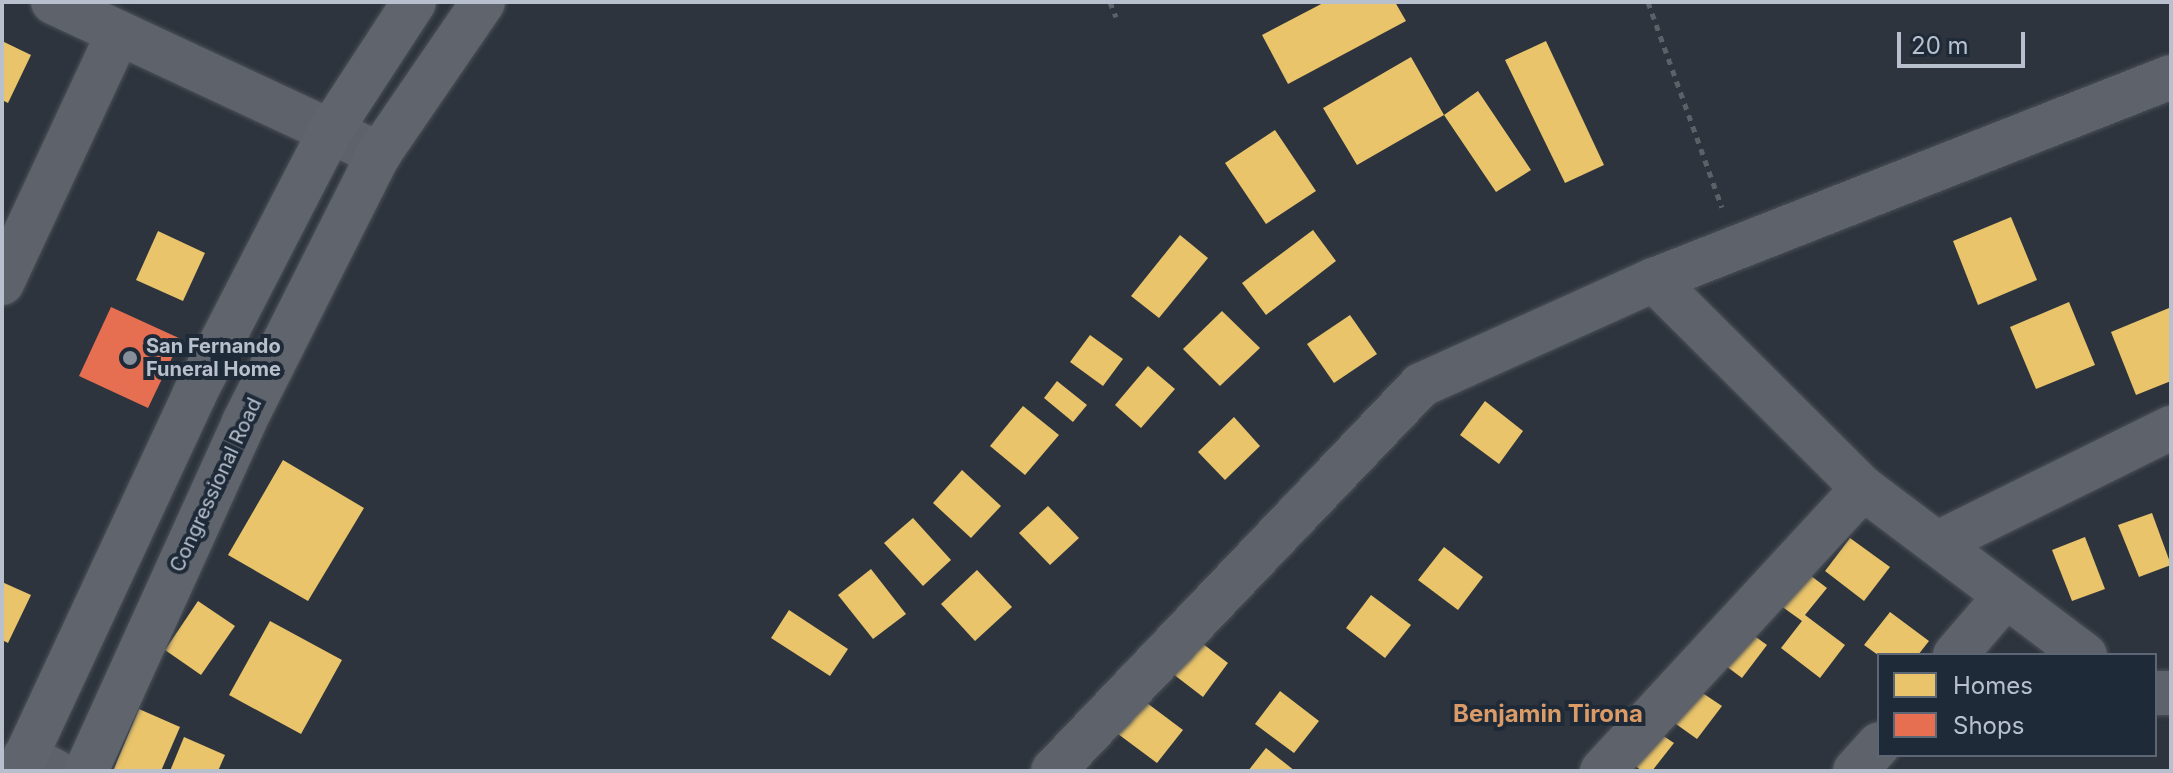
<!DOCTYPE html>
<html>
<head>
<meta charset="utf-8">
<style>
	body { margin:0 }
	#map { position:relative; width:2173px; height:773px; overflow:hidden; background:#2d343d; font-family:Inter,sans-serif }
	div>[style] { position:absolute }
	.homes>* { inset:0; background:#e9c46a }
	.shops>* { inset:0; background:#e76f51 }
	.path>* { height:5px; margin-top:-2.5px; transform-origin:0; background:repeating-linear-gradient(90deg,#5b6167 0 6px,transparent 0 12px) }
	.roads { filter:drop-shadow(0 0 2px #4c5057) drop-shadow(0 0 2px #4c5057) }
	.minor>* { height:44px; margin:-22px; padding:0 22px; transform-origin:22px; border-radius:22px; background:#5e636b }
	.major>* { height:44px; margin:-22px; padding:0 22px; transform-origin:22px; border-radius:22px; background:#60656d }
	.dots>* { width:22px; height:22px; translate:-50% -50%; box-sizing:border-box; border:4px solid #1f2a39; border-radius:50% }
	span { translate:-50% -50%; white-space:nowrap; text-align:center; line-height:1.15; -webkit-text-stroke:8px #1f2a39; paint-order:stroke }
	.poi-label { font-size:20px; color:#b8c0cd; font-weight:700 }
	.left { translate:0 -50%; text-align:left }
	.street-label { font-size:20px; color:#b8c0cd }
	.quarter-label { font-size:24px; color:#da9b67; font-weight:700 }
	.frame { position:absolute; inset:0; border:4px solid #b8c0cd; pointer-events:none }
	.legend { position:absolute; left:1877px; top:653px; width:280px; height:104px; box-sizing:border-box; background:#1f2a39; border:2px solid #5c6674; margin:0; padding:10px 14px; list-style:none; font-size:24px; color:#b8c0cd }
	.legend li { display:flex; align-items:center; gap:16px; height:40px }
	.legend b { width:40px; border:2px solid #5c6674 }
	.scale { position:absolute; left:1897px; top:32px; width:128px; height:36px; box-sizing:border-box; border:4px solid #b8c0cd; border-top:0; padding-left:10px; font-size:24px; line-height:28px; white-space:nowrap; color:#b8c0cd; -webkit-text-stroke:6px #1f2a39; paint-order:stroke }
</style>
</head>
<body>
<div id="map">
	<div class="homes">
		<div style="clip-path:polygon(1325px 2px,1395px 2px,1406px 21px,1288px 84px,1262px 35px)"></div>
		<div style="clip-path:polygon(2px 41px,31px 55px,8px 103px,2px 100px)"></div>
		<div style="clip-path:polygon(1546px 41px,1604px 165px,1565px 183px,1505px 60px)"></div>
		<div style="clip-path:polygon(1411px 57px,1444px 115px,1478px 91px,1531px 170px,1496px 192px,1444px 115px,1357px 165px,1323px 108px)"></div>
		<div style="clip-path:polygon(1275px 130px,1316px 191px,1266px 224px,1225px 163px)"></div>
		<div style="clip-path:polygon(2011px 217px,2037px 280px,1978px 305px,1953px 241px)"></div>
		<div style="clip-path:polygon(1313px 230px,1336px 261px,1266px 315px,1242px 283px)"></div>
		<div style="clip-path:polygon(158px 231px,205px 253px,183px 301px,136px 280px)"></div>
		<div style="clip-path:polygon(1180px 235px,1208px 258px,1159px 318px,1131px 296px)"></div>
		<div style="clip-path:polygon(2069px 302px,2095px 365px,2036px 389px,2010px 327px)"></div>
		<div style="clip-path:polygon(2169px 308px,2171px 381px,2136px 395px,2111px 332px)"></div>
		<div style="clip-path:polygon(1222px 311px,1260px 348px,1220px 386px,1183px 349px)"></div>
		<div style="clip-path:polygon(1350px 315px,1377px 354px,1334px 383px,1307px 344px)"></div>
		<div style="clip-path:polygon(1090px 335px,1123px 359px,1103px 386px,1070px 362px)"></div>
		<div style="clip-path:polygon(1148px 366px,1175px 389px,1141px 428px,1115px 405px)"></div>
		<div style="clip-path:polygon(1057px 381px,1087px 405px,1073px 422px,1044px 398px)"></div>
		<div style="clip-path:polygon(1485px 401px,1523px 431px,1499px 464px,1460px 435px)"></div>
		<div style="clip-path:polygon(1023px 406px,1059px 435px,1025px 475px,990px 446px)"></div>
		<div style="clip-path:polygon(1234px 417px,1260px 446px,1225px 480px,1198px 452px)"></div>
		<div style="clip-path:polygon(283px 460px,364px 508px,308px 601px,228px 555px)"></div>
		<div style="clip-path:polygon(962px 470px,1001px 506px,971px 538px,933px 503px)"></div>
		<div style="clip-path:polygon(1048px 506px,1079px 538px,1050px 565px,1019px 533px)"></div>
		<div style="clip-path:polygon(2152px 513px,2171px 565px,2139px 577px,2118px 525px)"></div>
		<div style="clip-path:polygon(913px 518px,951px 560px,923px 586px,884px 543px)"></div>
		<div style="clip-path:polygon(2085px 537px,2105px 589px,2072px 601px,2052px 550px)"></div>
		<div style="clip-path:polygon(1850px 538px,1890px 567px,1864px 601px,1825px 571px)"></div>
		<div style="clip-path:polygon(1444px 547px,1483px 577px,1458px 610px,1418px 580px)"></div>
		<div style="clip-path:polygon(1798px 566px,1827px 588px,1805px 615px,1845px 645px,1820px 678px,1781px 648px,1802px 621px,1770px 598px)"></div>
		<div style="clip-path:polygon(871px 569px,906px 614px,873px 639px,838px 595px)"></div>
		<div style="clip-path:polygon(977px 570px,1012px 607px,975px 641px,941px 604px)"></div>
		<div style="clip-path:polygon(2px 582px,31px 595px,8px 643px,2px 640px)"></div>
		<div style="clip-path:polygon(1371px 595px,1411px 625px,1385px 658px,1346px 628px)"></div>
		<div style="clip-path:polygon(198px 601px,235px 626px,201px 675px,165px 650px)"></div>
		<div style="clip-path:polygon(789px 610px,848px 649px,830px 676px,771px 638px)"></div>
		<div style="clip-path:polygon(1890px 612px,1929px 641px,1918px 655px,1878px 655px,1864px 645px)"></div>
		<div style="clip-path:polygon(270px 621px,342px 660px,301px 734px,229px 695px)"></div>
		<div style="clip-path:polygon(1742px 627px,1767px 645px,1742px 678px,1714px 657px)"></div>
		<div style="clip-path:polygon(1190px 634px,1228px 663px,1203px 697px,1164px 667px)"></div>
		<div style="clip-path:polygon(1689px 684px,1722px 706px,1697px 739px,1662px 714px)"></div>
		<div style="clip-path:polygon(1280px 691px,1319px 721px,1294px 753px,1255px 724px)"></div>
		<div style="clip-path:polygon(1143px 700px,1183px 730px,1157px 763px,1118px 734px)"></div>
		<div style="clip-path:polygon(139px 709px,180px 727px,161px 771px,113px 771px)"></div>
		<div style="clip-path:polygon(1653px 729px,1674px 743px,1652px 771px,1642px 771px,1625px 758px)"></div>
		<div style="clip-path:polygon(184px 737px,225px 755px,218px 771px,170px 771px)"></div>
		<div style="clip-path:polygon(1266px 748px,1295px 771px,1248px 771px)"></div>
	</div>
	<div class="shops">
		<div style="clip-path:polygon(111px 307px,181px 339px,148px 408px,79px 376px)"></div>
	</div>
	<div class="path">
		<div style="left:1110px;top:2px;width:16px;rotate:68deg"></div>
		<div style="left:1648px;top:2px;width:218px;rotate:70.2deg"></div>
	</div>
	<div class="roads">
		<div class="minor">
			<div style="left:53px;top:2px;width:360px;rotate:25deg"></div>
			<div style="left:1654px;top:280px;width:295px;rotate:44.9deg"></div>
			<div style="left:1863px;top:488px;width:278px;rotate:37deg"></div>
			<div style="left:2px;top:283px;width:275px;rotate:-65deg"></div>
			<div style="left:1940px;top:542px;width:258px;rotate:-26.3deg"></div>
			<div style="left:1955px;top:655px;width:75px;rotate:-49.3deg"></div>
			<div style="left:2155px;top:693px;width:16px"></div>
			<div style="left:25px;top:756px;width:33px;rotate:27deg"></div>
			<div style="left:1053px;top:771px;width:533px;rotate:-46.37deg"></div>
			<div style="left:1421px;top:385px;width:256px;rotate:-24.3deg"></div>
			<div style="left:1654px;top:280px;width:555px;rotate:-21.44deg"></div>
			<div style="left:1602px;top:771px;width:385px;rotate:-47.3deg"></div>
			<div style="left:1855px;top:771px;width:36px;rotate:-48deg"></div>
		</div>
		<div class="major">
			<div style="left:19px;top:771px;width:415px;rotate:-65deg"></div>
			<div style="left:194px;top:395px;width:301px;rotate:-62.7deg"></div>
			<div style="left:332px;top:128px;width:150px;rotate:-56.9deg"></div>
			<div style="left:86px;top:771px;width:383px;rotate:-65.6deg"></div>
			<div style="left:244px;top:422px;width:300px;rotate:-63.3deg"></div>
			<div style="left:379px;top:154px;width:184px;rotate:-55.6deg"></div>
		</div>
	</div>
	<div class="dots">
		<div style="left:130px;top:358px;background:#878f9b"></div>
	</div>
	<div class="poi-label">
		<span class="left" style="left:146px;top:358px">San Fernando<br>Funeral Home</span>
	</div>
	<div class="street-label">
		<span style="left:216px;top:485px;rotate:-65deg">Congressional Road</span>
	</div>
	<div class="quarter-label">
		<span style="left:1548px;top:714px">Benjamin Tirona</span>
	</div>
	<div class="frame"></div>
	<ul class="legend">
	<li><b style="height:22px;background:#e9c46a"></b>Homes</li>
	<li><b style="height:22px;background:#e76f51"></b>Shops</li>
	</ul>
	<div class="scale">20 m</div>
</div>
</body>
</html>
